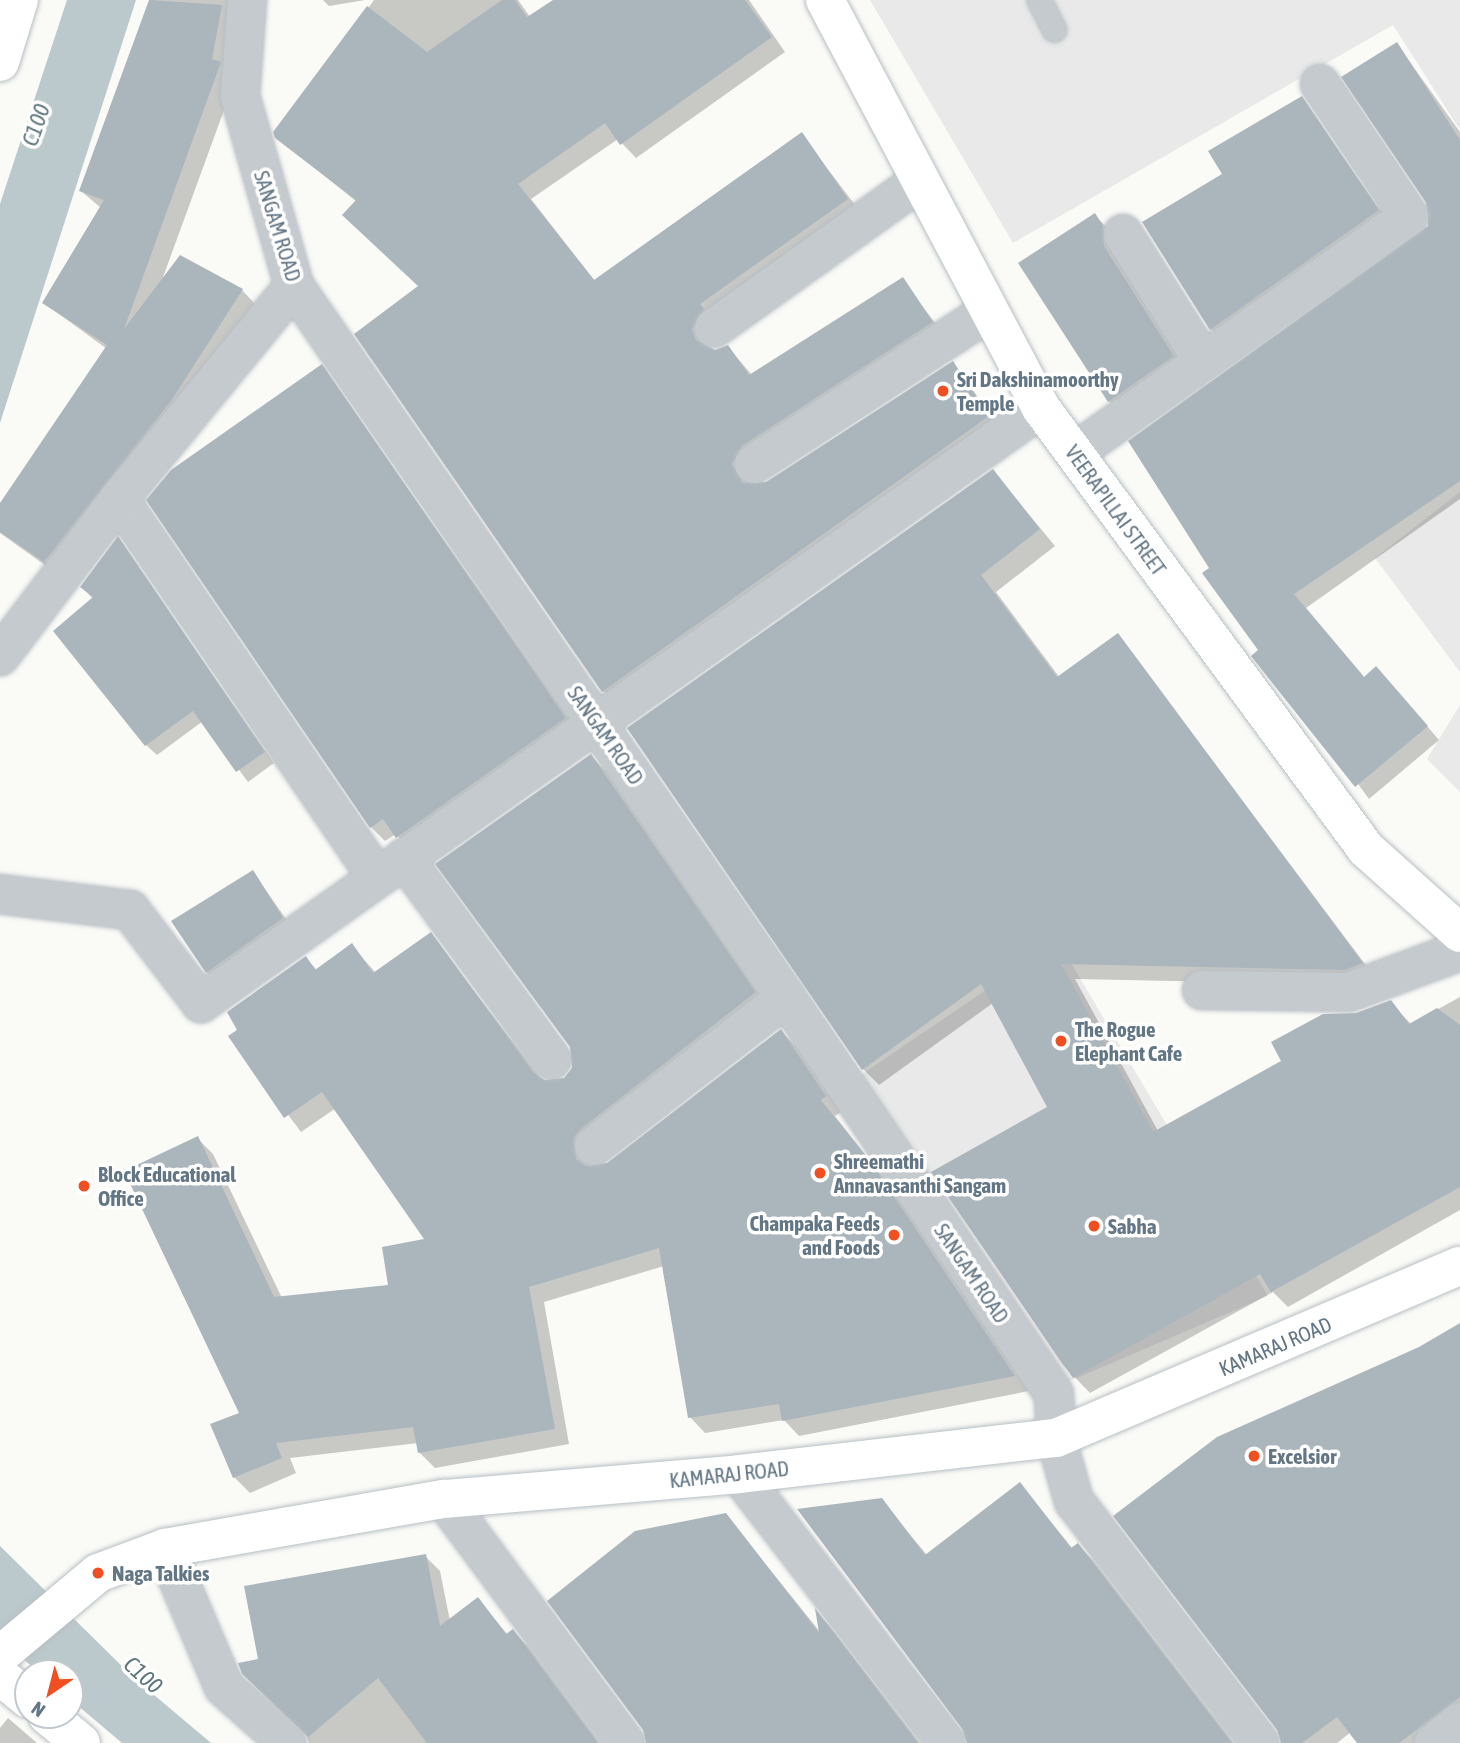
<!DOCTYPE html>
<html>
<head>
<meta charset="utf-8">
<style>
	body { margin:0 }
	#map { position:relative; width:1460px; height:1743px; overflow:hidden; background:#fafaf7; font-family:"Asap Condensed",sans-serif }
	div>[style] { position:absolute }
	.built>* { inset:0; background:#e8e9e8 }
	.water>* { inset:0; background:#bbc9cc }
	.shadow>* { inset:0; background:#0003 }
	.building>* { inset:0; background:#abb5bc }
	.roads { filter:drop-shadow(0 0 2px #b7bec3) drop-shadow(0 0 2px #b7bec3) }
	.lane>* { height:23px; margin:-11.5px; padding:0 11.5px; transform-origin:11.5px; border-radius:11.5px; background:#c5cace }
	.street>* { height:38px; margin:-19px; padding:0 19px; transform-origin:19px; border-radius:19px; background:#c5cace }
	.secondary>* { height:38px; margin:-19px; padding:0 19px; transform-origin:19px; border-radius:19px; background:#fff }
	.dots>* { width:19px; height:19px; translate:-50% -50%; box-sizing:border-box; border:4px solid #fff; border-radius:50% }
	span { translate:-50% -50%; white-space:nowrap; text-align:center; line-height:1.15; -webkit-text-stroke:7px #fff; paint-order:stroke }
	.street-label { font-size:21px; color:#637685 }
	.poi-label { font-size:21px; color:#637685; font-weight:700 }
	.left { translate:0 -50%; text-align:left }
	.right { translate:-100% -50%; text-align:right }
	.water-label { font-size:23px; color:#5e767e; font-style:italic }
	.north { position:absolute; left:14px; top:1659px; width:70px; height:70px; box-sizing:border-box; background:#fff; border:2px solid #c1c8ce; border-radius:50%; rotate:215deg; font-size:19px; font-weight:700; line-height:28px; text-align:center; color:#637685 }
	.north::after { content:''; display:block; margin:auto; width:24px; height:32px; background:#f05021; clip-path:polygon(50% 0,100% 100%,50% 72%,0 100%) }
</style>
</head>
<body>
<div id="map">
	<div class="built">
		<div style="clip-path:polygon(870px 0,1460px 0,1460px 130px,1393px 25px,1013px 243px)"></div>
		<div style="clip-path:polygon(1460px 492px,1460px 672px,1375px 558px)"></div>
		<div style="clip-path:polygon(1460px 705px,1460px 792px,1427px 759px)"></div>
		<div style="clip-path:polygon(1058px 941px,1268px 1296px,1065px 1383px,861px 1075px)"></div>
	</div>
	<div class="water">
		<div style="clip-path:polygon(67px 0,136px 0,0 423px,0 204px)"></div>
		<div style="clip-path:polygon(0 1546px,134px 1678px,211px 1743px,122px 1743px,70px 1699px,70px 1673px,40px 1673px,0 1640px)"></div>
	</div>
	<div class="shadow">
		<div style="clip-path:polygon(151px 0,240px 0,235px 80px,162px 280px,180px 258px,242px 290px,257px 306px,60px 576px,0 533px,0 506px,107px 349px,44px 303px,101px 208px,81px 191px)"></div>
		<div style="clip-path:polygon(323px 0,365px 0,329px 6px)"></div>
		<div style="clip-path:polygon(374px 0,518px 0,530px 17px,556px 0,749px 0,785px 52px,636px 158px,618px 139px,531px 199px,595px 281px,801px 134px,862px 214px,707px 347px,715px 352px,728px 347px,752px 375px,902px 280px,946px 337px,748px 470px,749px 485px,766px 484px,953px 363px,1003px 431px,618px 706px,603px 691px,420px 286px,357px 202px,276px 137px)"></div>
		<div style="clip-path:polygon(1397px 44px,1460px 132px,1460px 499px,1306px 608px,1365px 678px,1389px 682px,1439px 740px,1369px 799px,1260px 650px,1211px 569px,1430px 227px)"></div>
		<div style="clip-path:polygon(1301px 98px,1391px 225px,1224px 343px,1211px 329px,1225px 174px)"></div>
		<div style="clip-path:polygon(1095px 215px,1109px 230px,1187px 371px,1123px 416px,1109px 401px)"></div>
		<div style="clip-path:polygon(322px 367px,579px 732px,412px 851px,396px 834px,385px 841px,371px 827px)"></div>
		<div style="clip-path:polygon(993px 471px,1055px 546px,996px 592px,1060px 678px,1118px 635px,1377px 980px,1362px 985px,1075px 979px,1158px 1131px,1284px 1062px,1356px 1014px,1390px 1002px,1411px 1024px,1460px 997px,1460px 1210px,1288px 1307px,1273px 1292px,1090px 1393px,1063px 1365px,933px 1173px,1050px 1107px,993px 1003px,879px 1085px,863px 1069px,629px 729px)"></div>
		<div style="clip-path:polygon(118px 539px,274px 763px,248px 782px,203px 721px,157px 755px,146px 745px,93px 599px,82px 587px)"></div>
		<div style="clip-path:polygon(591px 756px,606px 771px,770px 1009px,588px 1154px,590px 1168px,608px 1165px,781px 1031px,796px 1046px,841px 1112px,835px 1116px,888px 1183px,1029px 1391px,799px 1436px,784px 1420px,705px 1433px,690px 1417px,664px 1266px,544px 1302px,569px 1444px,435px 1468px,420px 1453px,418px 1443px,290px 1458px,296px 1473px,250px 1493px,234px 1477px,213px 1425px,242px 1413px,197px 1138px,213px 1154px,282px 1298px,390px 1286px,427px 1240px,336px 1108px,301px 1132px,230px 1037px,306px 958px,317px 970px,352px 946px,376px 973px,431px 935px,540px 1077px,554px 1084px,567px 1079px,576px 1058px)"></div>
		<div style="clip-path:polygon(253px 872px,296px 933px,221px 986px,207px 972px)"></div>
		<div style="clip-path:polygon(1460px 1325px,1460px 1724px,1436px 1743px,1359px 1743px,1351px 1732px,1337px 1743px,1281px 1743px,1419px 1349px)"></div>
		<div style="clip-path:polygon(1020px 1484px,1073px 1549px,1078px 1545px,1093px 1560px,1234px 1743px,967px 1743px,881px 1500px,927px 1555px)"></div>
		<div style="clip-path:polygon(726px 1515px,821px 1633px,817px 1613px,829px 1625px,920px 1743px,646px 1743px,645px 1730px)"></div>
		<div style="clip-path:polygon(425px 1556px,440px 1571px,450px 1621px,478px 1599px,508px 1635px,513px 1631px,528px 1646px,600px 1743px,309px 1743px,304px 1729px,260px 1661px)"></div>
		<div style="clip-path:polygon(8px 1718px,37px 1743px,0 1743px,0 1728px)"></div>
	</div>
	<div class="building">
		<div style="clip-path:polygon(149px 0,222px 5px,212px 59px,221px 62px,124px 329px,180px 255px,243px 289px,171px 401px,44px 562px,0 532px,0 503px,107px 345px,42px 303px,104px 200px,79px 191px)"></div>
		<div style="clip-path:polygon(502px 0,515px 0,527px 17px,553px 0,745px 0,772px 37px,620px 145px,605px 123px,518px 184px,594px 280px,802px 132px,848px 199px,700px 304px,704px 309px,692px 329px,696px 340px,715px 350px,728px 345px,749px 375px,903px 277px,933px 322px,742px 446px,732px 464px,743px 483px,766px 482px,953px 361px,989px 416px,602px 692px,354px 334px,418px 286px,342px 215px,356px 200px,275px 138px,273px 132px,367px 6px,427px 52px)"></div>
		<div style="clip-path:polygon(1397px 42px,1460px 140px,1460px 481px,1294px 594px,1364px 677px,1376px 666px,1428px 726px,1355px 787px,1251px 656px,1258px 650px,1202px 573px,1209px 568px,1128px 441px,1428px 226px,1427px 204px,1341px 77px)"></div>
		<div style="clip-path:polygon(1302px 96px,1379px 210px,1210px 330px,1142px 222px,1222px 174px,1208px 151px)"></div>
		<div style="clip-path:polygon(1095px 213px,1103px 226px,1104px 246px,1174px 356px,1108px 402px,1018px 263px)"></div>
		<div style="clip-path:polygon(322px 364px,566px 718px,396px 838px,383px 819px,370px 828px,146px 500px,171px 470px)"></div>
		<div style="clip-path:polygon(993px 469px,1040px 529px,981px 575px,1057px 677px,1118px 633px,1363px 963px,1345px 970px,1061px 964px,1153px 1132px,1281px 1061px,1271px 1042px,1323px 1014px,1356px 1013px,1391px 1000px,1409px 1024px,1437px 1008px,1460px 1025px,1460px 1187px,1271px 1292px,1260px 1274px,1073px 1378px,931px 1172px,1047px 1107px,981px 984px,862px 1070px,627px 728px)"></div>
		<div style="clip-path:polygon(118px 536px,265px 752px,236px 772px,193px 711px,145px 746px,53px 631px,93px 597px,80px 587px)"></div>
		<div style="clip-path:polygon(591px 754px,756px 992px,581px 1129px,574px 1138px,576px 1159px,586px 1166px,607px 1163px,781px 1029px,826px 1096px,821px 1100px,873px 1165px,1015px 1376px,782px 1421px,779px 1404px,688px 1418px,659px 1248px,529px 1287px,555px 1429px,418px 1453px,413px 1427px,276px 1443px,282px 1458px,233px 1478px,210px 1424px,239px 1413px,124px 1171px,198px 1136px,274px 1297px,388px 1285px,382px 1247px,424px 1239px,322px 1092px,284px 1118px,228px 1036px,237px 1030px,227px 1012px,306px 956px,315px 970px,352px 943px,373px 973px,431px 932px,534px 1073px,544px 1080px,564px 1078px,572px 1068px,570px 1047px,435px 864px)"></div>
		<div style="clip-path:polygon(253px 870px,283px 918px,206px 973px,171px 921px)"></div>
		<div style="clip-path:polygon(1460px 1323px,1460px 1697px,1399px 1743px,1357px 1743px,1337px 1717px,1302px 1743px,1281px 1743px,1277px 1730px,1113px 1516px,1217px 1437px,1419px 1347px)"></div>
		<div style="clip-path:polygon(1020px 1482px,1071px 1548px,1078px 1543px,1232px 1743px,967px 1743px,963px 1730px,797px 1509px,882px 1498px,925px 1555px)"></div>
		<div style="clip-path:polygon(726px 1513px,819px 1633px,815px 1608px,918px 1743px,646px 1743px,643px 1730px,547px 1601px,635px 1531px)"></div>
		<div style="clip-path:polygon(426px 1554px,440px 1626px,478px 1597px,506px 1634px,513px 1629px,598px 1743px,427px 1743px,378px 1678px,308px 1737px,242px 1674px,238px 1663px,258px 1659px,244px 1586px)"></div>
	</div>
	<div class="roads">
		<div class="lane">
			<div style="left:1039px;top:0;width:33px;rotate:63deg"></div>
		</div>
		<div class="street">
			<div style="left:247px;top:0;width:96px;rotate:94.2deg"></div>
			<div style="left:240px;top:96px;width:198px;rotate:74.1deg"></div>
			<div style="left:294px;top:286px;width:865px;rotate:55.32deg"></div>
			<div style="left:786px;top:997px;width:479px;rotate:56deg"></div>
			<div style="left:1054px;top:1394px;width:44px;rotate:87.4deg"></div>
			<div style="left:1056px;top:1438px;width:66px;rotate:74.1deg"></div>
			<div style="left:1074px;top:1501px;width:305px;rotate:52.5deg"></div>
			<div style="left:1123px;top:234px;width:150px;rotate:57.8deg"></div>
			<div style="left:714px;top:328px;width:253px;rotate:-35.5deg"></div>
			<div style="left:1074px;top:453px;width:410px;rotate:-35.3deg"></div>
			<div style="left:1409px;top:216px;width:159px;rotate:-124deg"></div>
			<div style="left:754px;top:464px;width:281px;rotate:-33deg"></div>
			<div style="left:119px;top:499px;width:458px;rotate:55.7deg"></div>
			<div style="left:0;top:656px;width:197px;rotate:-52.8deg"></div>
			<div style="left:119px;top:499px;width:276px;rotate:-50.6deg"></div>
			<div style="left:404px;top:858px;width:250px;rotate:53.8deg"></div>
			<div style="left:0;top:894px;width:131px;rotate:7deg"></div>
			<div style="left:130px;top:910px;width:117px;rotate:52.6deg"></div>
			<div style="left:201px;top:1003px;width:1029px;rotate:-35.31deg"></div>
			<div style="left:1202px;top:990px;width:147px;rotate:0.8deg"></div>
			<div style="left:1349px;top:992px;width:118px;rotate:-20.3deg"></div>
			<div style="left:594px;top:1146px;width:243px;rotate:-37.8deg"></div>
			<div style="left:739px;top:1474px;width:339px;rotate:52.4deg"></div>
			<div style="left:444px;top:1499px;width:304px;rotate:53.4deg"></div>
			<div style="left:165px;top:1548px;width:151px;rotate:67deg"></div>
			<div style="left:224px;top:1687px;width:84px;rotate:41.6deg"></div>
			<div style="left:1434px;top:1743px;width:33px;rotate:-39deg"></div>
		</div>
		<div class="secondary">
			<div style="left:825px;top:0;width:462px;rotate:62.1deg"></div>
			<div style="left:1041px;top:408px;width:548px;rotate:53.61deg"></div>
			<div style="left:1366px;top:849px;width:126px;rotate:41.8deg"></div>
			<div style="left:0;top:62px;width:65px;rotate:-73deg"></div>
			<div style="left:0;top:1655px;width:128px;rotate:-39.9deg"></div>
			<div style="left:98px;top:1573px;width:72px;rotate:-20.5deg"></div>
			<div style="left:165px;top:1548px;width:283px;rotate:-10deg"></div>
			<div style="left:444px;top:1499px;width:296px;rotate:-4.8deg"></div>
			<div style="left:739px;top:1474px;width:319px;rotate:-6.5deg"></div>
			<div style="left:1056px;top:1438px;width:439px;rotate:-23.1deg"></div>
			<div style="left:0;top:1676px;width:36px;rotate:39deg"></div>
			<div style="left:47px;top:1715px;width:44px;rotate:39.5deg"></div>
		</div>
	</div>
	<div class="dots">
		<div style="left:943px;top:391px;background:#f05021"></div>
		<div style="left:1061px;top:1041px;background:#f05021"></div>
		<div style="left:820px;top:1173px;background:#f05021"></div>
		<div style="left:84px;top:1186px;background:#f05021"></div>
		<div style="left:1094px;top:1226px;background:#f05021"></div>
		<div style="left:894px;top:1235px;background:#f05021"></div>
		<div style="left:1254px;top:1456px;background:#f05021"></div>
		<div style="left:98px;top:1573px;background:#f05021"></div>
	</div>
	<div class="street-label">
		<span style="left:278px;top:226px;rotate:73deg">SANGAM ROAD</span>
		<span style="left:1116px;top:510px;rotate:54deg">VEERAPILLAI STREET</span>
		<span style="left:606px;top:735px;rotate:55deg">SANGAM ROAD</span>
		<span style="left:972px;top:1273px;rotate:56deg">SANGAM ROAD</span>
		<span style="left:1275px;top:1346px;rotate:-23deg">KAMARAJ ROAD</span>
		<span style="left:729px;top:1474px;rotate:-6deg">KAMARAJ ROAD</span>
	</div>
	<div class="poi-label">
		<span class="left" style="left:957px;top:391px">Sri Dakshinamoorthy<br>Temple</span>
		<span class="left" style="left:1075px;top:1041px">The Rogue<br>Elephant Cafe</span>
		<span class="left" style="left:834px;top:1173px">Shreemathi<br>Annavasanthi Sangam</span>
		<span class="left" style="left:98px;top:1186px">Block Educational<br>Office</span>
		<span class="right" style="left:880px;top:1235px">Champaka Feeds<br>and Foods</span>
		<span class="left" style="left:1108px;top:1226px">Sabha</span>
		<span class="left" style="left:1268px;top:1456px">Excelsior</span>
		<span class="left" style="left:112px;top:1573px">Naga Talkies</span>
	</div>
	<div class="water-label">
		<span style="left:36px;top:125px;rotate:-71deg">C100</span>
		<span style="left:143px;top:1675px;rotate:42deg">C100</span>
	</div>
	<div class="north">N</div>
</div>
</body>
</html>
